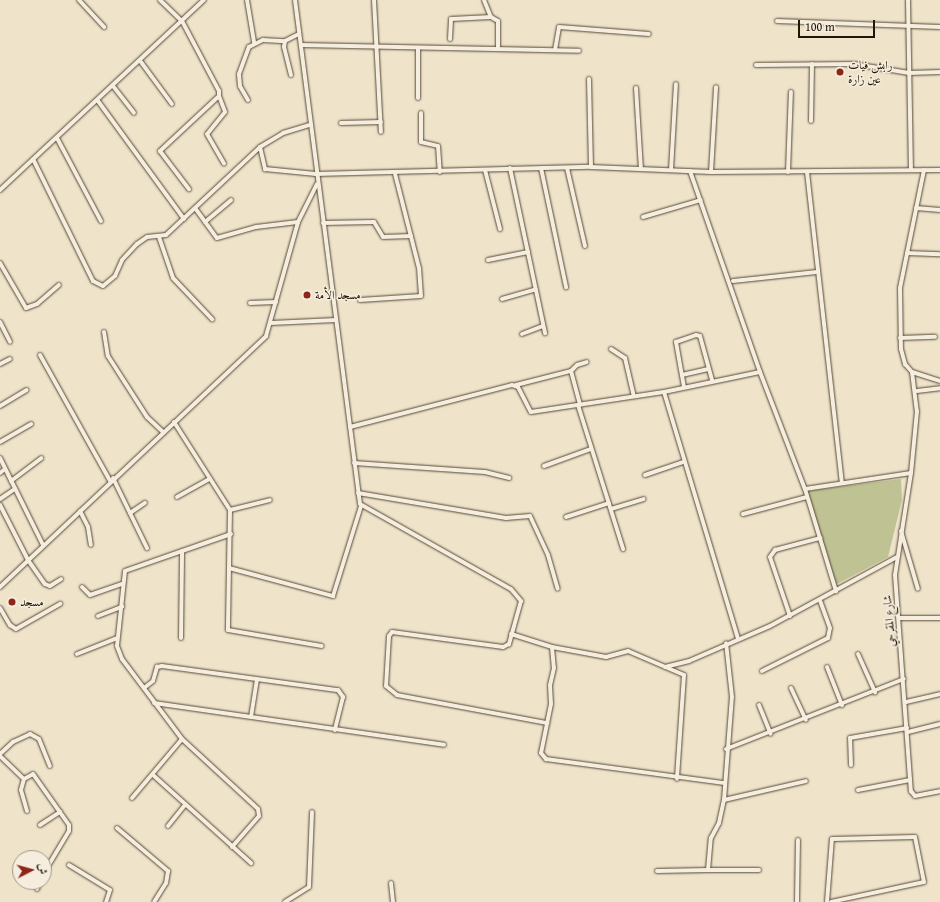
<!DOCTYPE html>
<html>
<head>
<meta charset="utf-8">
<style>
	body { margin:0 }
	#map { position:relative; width:940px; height:902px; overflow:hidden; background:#efe3ca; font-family:"Gentium Book Plus",Amiri,serif }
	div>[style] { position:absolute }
	.green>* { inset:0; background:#bfc293 }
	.roads { filter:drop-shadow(0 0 1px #564837) drop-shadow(0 0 1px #564837) }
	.street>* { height:4px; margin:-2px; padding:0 2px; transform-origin:2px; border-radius:2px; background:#f5eddd }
	.dots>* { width:11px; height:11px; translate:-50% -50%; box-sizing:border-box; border:2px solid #f5eddd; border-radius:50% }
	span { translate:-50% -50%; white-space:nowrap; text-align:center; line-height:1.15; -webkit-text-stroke:3px #f5eddd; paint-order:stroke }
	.poi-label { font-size:12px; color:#231506 }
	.left { translate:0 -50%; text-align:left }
	.street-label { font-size:12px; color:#231506 }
	.north { position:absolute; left:12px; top:850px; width:40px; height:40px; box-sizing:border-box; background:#f5eddd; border:1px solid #a19787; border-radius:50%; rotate:84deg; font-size:11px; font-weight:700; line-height:16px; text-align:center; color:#231506 }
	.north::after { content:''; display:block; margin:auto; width:14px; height:18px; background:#8f2418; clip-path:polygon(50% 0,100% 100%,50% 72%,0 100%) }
	.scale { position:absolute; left:798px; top:20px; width:77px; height:18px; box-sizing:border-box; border:2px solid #231506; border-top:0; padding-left:5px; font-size:12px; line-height:14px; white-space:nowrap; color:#231506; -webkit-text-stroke:3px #f5eddd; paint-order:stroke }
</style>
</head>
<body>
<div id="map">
	<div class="green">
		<div style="clip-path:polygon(901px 479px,902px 500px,888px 557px,835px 585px,807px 491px)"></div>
	</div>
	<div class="roads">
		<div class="street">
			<div style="left:79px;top:0;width:37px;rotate:47deg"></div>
			<div style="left:160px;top:0;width:30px;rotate:44deg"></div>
			<div style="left:182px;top:21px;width:79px;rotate:62.1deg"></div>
			<div style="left:219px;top:91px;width:5px;rotate:90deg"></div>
			<div style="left:219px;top:96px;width:81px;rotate:137deg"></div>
			<div style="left:160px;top:151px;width:48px;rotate:52.7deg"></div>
			<div style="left:247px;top:0;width:43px;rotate:80.5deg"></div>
			<div style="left:295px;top:0;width:508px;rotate:82.65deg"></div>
			<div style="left:360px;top:504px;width:173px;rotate:29.4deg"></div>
			<div style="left:511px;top:589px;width:16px;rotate:50deg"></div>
			<div style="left:521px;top:601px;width:45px;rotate:105.6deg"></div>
			<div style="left:509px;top:644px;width:7px;rotate:153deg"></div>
			<div style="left:503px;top:647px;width:112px;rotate:-172.3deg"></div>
			<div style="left:392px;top:632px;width:5px;rotate:127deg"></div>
			<div style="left:389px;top:636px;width:50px;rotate:93.4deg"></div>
			<div style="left:386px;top:686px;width:14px;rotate:39deg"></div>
			<div style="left:397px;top:695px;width:153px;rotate:10.6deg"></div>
			<div style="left:374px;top:0;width:132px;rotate:87deg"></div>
			<div style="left:484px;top:0;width:18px;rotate:68deg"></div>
			<div style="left:491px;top:17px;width:8px;rotate:30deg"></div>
			<div style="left:498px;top:21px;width:28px;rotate:90deg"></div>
			<div style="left:908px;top:0;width:170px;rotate:89deg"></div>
			<div style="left:777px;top:21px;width:163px;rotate:2.1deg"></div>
			<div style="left:450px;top:39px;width:20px;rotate:-87deg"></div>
			<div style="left:451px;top:19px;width:40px;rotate:-2.9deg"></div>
			<div style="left:301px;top:45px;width:278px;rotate:1.2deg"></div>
			<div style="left:555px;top:50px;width:23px;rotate:-80deg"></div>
			<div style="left:559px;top:27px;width:90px;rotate:4.4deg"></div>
			<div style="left:141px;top:62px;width:52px;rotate:53.6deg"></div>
			<div style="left:756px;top:65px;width:98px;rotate:-0.6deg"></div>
			<div style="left:854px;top:64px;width:56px;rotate:9.3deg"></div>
			<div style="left:909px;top:73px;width:31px;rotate:-2deg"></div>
			<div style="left:291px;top:75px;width:29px;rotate:-104deg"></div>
			<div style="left:284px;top:47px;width:6px;rotate:-81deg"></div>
			<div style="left:285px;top:41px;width:16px;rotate:-27deg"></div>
			<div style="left:589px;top:79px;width:88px;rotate:88.7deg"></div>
			<div style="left:113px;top:86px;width:34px;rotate:52deg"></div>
			<div style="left:636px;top:88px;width:81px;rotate:86.5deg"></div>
			<div style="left:219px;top:96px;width:17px;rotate:69deg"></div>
			<div style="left:225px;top:112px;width:28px;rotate:129deg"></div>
			<div style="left:207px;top:134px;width:34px;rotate:60deg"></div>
			<div style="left:418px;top:98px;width:50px;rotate:-90deg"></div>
			<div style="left:248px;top:100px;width:16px;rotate:-120deg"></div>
			<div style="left:240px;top:86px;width:12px;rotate:-95deg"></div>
			<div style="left:239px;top:74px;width:29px;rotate:-70deg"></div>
			<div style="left:249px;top:47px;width:16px;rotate:-27deg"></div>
			<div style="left:263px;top:40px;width:22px;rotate:3deg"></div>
			<div style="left:98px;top:101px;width:146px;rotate:53.9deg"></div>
			<div style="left:421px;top:113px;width:29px;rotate:90deg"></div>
			<div style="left:421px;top:142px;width:17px;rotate:13deg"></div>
			<div style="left:438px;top:146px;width:26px;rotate:86deg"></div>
			<div style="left:811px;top:121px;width:57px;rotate:-89deg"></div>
			<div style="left:341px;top:123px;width:40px;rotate:-1.4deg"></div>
			<div style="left:57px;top:138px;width:94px;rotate:62.1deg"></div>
			<div style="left:260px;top:147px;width:23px;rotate:77deg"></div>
			<div style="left:265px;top:169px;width:51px;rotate:5.6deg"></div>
			<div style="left:316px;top:174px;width:275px;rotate:-1.5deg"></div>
			<div style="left:591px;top:167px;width:120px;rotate:2.4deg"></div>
			<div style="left:711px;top:172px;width:229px;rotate:-0.5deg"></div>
			<div style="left:33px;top:159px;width:136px;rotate:63.8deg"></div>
			<div style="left:93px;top:281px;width:11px;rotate:27deg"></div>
			<div style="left:103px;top:286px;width:16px;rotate:-40deg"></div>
			<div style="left:115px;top:276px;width:17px;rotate:-66deg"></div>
			<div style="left:122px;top:260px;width:22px;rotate:-47deg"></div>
			<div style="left:137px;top:244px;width:12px;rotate:-35deg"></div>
			<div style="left:147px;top:237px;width:19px;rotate:-6deg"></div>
			<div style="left:166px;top:235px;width:129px;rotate:-43.1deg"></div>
			<div style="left:260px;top:147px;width:27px;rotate:-31deg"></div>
			<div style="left:283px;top:133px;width:28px;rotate:-17deg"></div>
			<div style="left:510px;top:168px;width:169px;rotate:78deg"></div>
			<div style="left:541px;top:168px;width:122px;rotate:78.1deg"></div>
			<div style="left:567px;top:168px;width:80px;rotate:77deg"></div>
			<div style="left:485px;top:170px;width:61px;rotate:75.7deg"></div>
			<div style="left:671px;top:170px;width:86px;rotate:-86.7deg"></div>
			<div style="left:924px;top:170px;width:120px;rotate:101.5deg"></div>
			<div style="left:900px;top:288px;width:61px;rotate:89.1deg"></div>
			<div style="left:901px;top:349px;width:16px;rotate:75deg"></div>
			<div style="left:905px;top:364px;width:11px;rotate:49deg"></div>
			<div style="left:912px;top:372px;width:39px;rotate:83deg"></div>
			<div style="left:917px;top:411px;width:62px;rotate:95.5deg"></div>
			<div style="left:911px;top:473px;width:103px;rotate:98.9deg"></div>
			<div style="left:895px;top:575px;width:217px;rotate:85.8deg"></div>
			<div style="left:911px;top:791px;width:6px;rotate:51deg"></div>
			<div style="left:915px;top:796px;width:25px;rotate:-11deg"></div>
			<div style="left:690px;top:171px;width:213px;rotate:70.8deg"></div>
			<div style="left:760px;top:372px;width:125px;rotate:69deg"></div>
			<div style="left:805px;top:489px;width:107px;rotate:73.1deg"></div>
			<div style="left:711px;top:172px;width:85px;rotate:-86.6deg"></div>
			<div style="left:788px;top:172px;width:80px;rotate:-87.9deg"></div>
			<div style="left:807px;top:172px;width:313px;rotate:83.6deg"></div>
			<div style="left:0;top:190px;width:279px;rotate:-43deg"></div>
			<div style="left:195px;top:208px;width:37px;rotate:54deg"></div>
			<div style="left:217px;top:238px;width:41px;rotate:-15.8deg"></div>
			<div style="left:256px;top:227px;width:42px;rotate:-6.8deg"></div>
			<div style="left:916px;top:208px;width:24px;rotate:5deg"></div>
			<div style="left:643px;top:217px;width:60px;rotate:-16.3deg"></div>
			<div style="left:205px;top:222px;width:34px;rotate:-40deg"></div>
			<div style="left:323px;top:223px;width:51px;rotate:-1.1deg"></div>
			<div style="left:374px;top:222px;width:17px;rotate:59deg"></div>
			<div style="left:383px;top:237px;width:28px;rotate:-2deg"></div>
			<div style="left:159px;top:237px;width:43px;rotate:71.1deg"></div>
			<div style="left:173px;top:278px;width:57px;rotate:46.4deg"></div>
			<div style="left:907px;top:253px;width:33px;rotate:2deg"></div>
			<div style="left:488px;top:260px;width:41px;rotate:-11.3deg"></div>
			<div style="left:0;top:263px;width:52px;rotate:60deg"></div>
			<div style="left:26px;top:308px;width:12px;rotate:-20deg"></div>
			<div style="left:37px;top:304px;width:29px;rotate:-41deg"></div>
			<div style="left:733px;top:281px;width:84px;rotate:-6.1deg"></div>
			<div style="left:502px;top:299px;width:35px;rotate:-16deg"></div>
			<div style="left:360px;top:300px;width:61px;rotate:-3.8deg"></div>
			<div style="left:421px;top:296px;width:28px;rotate:-94deg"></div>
			<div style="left:419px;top:268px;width:97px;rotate:-104.3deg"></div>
			<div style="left:250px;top:303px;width:26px;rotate:-2deg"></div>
			<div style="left:0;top:322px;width:22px;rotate:63deg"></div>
			<div style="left:271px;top:323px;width:65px;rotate:-2.6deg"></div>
			<div style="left:104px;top:332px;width:24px;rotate:81deg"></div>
			<div style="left:108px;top:356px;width:72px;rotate:57.4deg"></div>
			<div style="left:147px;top:417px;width:22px;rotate:43deg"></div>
			<div style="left:522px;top:334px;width:22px;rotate:-21deg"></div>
			<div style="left:900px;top:338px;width:35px;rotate:-2deg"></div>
			<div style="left:611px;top:349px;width:17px;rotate:33deg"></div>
			<div style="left:625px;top:358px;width:39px;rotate:77deg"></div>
			<div style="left:40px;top:355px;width:144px;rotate:60.9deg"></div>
			<div style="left:0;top:364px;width:11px;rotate:-27deg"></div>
			<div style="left:571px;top:371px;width:8px;rotate:-45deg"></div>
			<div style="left:577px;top:365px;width:10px;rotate:-17deg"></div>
			<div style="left:912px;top:372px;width:29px;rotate:18deg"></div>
			<div style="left:682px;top:375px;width:27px;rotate:-13deg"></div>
			<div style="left:516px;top:385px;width:57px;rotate:-14.3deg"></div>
			<div style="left:571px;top:371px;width:35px;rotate:75deg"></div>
			<div style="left:684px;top:387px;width:46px;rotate:-100.1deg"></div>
			<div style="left:676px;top:342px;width:21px;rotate:-19deg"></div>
			<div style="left:696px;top:335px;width:4px;rotate:14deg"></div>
			<div style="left:700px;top:336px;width:46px;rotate:74.7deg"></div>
			<div style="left:917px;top:391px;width:23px;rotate:-7deg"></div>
			<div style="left:664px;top:392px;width:257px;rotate:73.3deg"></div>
			<div style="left:578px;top:405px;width:151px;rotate:72.6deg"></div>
			<div style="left:0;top:406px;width:31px;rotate:-31deg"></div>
			<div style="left:174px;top:422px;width:104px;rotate:57.5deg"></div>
			<div style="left:230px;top:510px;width:120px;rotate:91deg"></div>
			<div style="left:228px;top:630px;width:95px;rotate:9.7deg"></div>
			<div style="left:350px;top:427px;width:167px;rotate:-14.5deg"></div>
			<div style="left:512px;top:385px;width:6px;rotate:18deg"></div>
			<div style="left:518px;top:387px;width:28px;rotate:63deg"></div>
			<div style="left:531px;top:412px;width:134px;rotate:-8.6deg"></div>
			<div style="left:664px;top:392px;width:98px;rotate:-11.8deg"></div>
			<div style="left:0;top:442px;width:36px;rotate:-30deg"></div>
			<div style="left:0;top:458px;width:97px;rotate:63.7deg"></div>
			<div style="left:354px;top:463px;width:131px;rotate:3.9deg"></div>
			<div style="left:485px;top:472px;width:25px;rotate:14deg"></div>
			<div style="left:544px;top:466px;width:50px;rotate:-19.9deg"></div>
			<div style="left:0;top:473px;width:6px;rotate:-39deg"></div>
			<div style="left:645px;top:475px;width:40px;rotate:-18.9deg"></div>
			<div style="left:113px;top:478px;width:78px;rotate:64.1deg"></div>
			<div style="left:11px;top:481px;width:38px;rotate:-37deg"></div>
			<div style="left:805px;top:489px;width:107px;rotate:-8.6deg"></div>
			<div style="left:358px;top:493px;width:150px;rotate:9.6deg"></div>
			<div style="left:506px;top:518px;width:24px;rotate:-5deg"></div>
			<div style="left:530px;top:516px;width:43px;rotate:65.2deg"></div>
			<div style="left:548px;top:555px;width:35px;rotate:74deg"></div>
			<div style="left:177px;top:497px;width:37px;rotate:-29deg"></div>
			<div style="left:0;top:499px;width:18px;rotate:-34deg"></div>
			<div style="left:0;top:505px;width:62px;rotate:63deg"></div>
			<div style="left:28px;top:560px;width:29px;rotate:55deg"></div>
			<div style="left:45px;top:584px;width:5px;rotate:22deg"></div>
			<div style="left:50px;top:586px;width:13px;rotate:-32deg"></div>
			<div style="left:611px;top:509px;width:34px;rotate:-17deg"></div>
			<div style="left:230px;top:510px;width:41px;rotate:-14deg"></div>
			<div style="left:80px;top:511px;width:18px;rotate:63deg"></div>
			<div style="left:88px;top:527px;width:18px;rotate:81deg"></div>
			<div style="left:130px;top:513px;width:18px;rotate:-34deg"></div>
			<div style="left:743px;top:514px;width:66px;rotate:-14.9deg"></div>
			<div style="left:566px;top:517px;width:45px;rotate:-18deg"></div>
			<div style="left:901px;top:531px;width:60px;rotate:73.7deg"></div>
			<div style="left:231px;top:534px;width:112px;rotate:160.8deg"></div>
			<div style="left:125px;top:571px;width:75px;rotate:96.1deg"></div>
			<div style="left:117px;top:646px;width:14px;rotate:69deg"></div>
			<div style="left:122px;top:659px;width:100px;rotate:53.1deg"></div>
			<div style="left:182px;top:739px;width:103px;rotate:42.6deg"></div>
			<div style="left:258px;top:809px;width:7px;rotate:82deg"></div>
			<div style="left:259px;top:816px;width:41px;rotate:131.1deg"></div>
			<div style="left:229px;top:568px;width:108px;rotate:15.1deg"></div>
			<div style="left:333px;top:596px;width:94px;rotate:-72.7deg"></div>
			<div style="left:0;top:587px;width:366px;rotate:-43.3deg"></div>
			<div style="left:266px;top:336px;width:118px;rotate:-74.3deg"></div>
			<div style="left:298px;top:222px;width:42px;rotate:-63.4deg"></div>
			<div style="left:82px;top:587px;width:11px;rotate:45deg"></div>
			<div style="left:90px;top:595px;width:34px;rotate:-19deg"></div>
			<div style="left:0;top:608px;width:20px;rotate:60deg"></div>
			<div style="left:10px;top:625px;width:7px;rotate:34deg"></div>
			<div style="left:16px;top:629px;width:51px;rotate:-29.6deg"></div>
			<div style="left:98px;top:616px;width:26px;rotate:-21deg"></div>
			<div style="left:790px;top:616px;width:62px;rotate:-108.7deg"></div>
			<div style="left:770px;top:557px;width:9px;rotate:-54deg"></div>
			<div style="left:775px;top:550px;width:47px;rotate:-14.9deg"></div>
			<div style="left:899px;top:618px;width:41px"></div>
			<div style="left:511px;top:634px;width:43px;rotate:17.6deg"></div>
			<div style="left:552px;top:647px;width:21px;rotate:85deg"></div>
			<div style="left:554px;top:668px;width:17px;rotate:103deg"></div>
			<div style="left:550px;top:685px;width:19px;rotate:87deg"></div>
			<div style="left:551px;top:704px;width:50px;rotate:101.5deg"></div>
			<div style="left:541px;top:753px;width:8px;rotate:50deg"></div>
			<div style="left:546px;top:759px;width:180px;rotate:7.7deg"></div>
			<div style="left:181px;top:638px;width:87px;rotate:-89.3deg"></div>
			<div style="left:552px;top:647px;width:55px;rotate:10.5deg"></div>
			<div style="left:606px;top:657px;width:23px;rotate:-15deg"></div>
			<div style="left:628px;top:651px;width:61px;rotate:23.2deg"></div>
			<div style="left:684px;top:675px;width:104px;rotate:93.9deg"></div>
			<div style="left:77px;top:654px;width:43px;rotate:-21.8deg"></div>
			<div style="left:858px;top:654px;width:42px;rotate:65.9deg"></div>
			<div style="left:665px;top:667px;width:25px;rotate:-14deg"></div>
			<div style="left:689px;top:661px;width:88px;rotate:-23.4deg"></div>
			<div style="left:770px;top:626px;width:145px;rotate:-28.5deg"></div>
			<div style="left:827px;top:667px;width:41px;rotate:68.5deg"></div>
			<div style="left:762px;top:671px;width:74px;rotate:-26.6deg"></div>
			<div style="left:828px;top:638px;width:10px;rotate:-79deg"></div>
			<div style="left:830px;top:628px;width:29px;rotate:-110deg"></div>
			<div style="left:144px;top:688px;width:11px;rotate:-38deg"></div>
			<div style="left:153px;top:681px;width:15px;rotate:-74deg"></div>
			<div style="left:157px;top:667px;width:5px;rotate:-11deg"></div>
			<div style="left:162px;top:666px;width:178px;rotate:7.8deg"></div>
			<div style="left:338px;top:690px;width:9px;rotate:54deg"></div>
			<div style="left:343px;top:697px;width:34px;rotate:104deg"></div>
			<div style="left:791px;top:688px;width:35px;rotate:65deg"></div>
			<div style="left:906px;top:702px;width:35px;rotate:-13deg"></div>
			<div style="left:154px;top:703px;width:293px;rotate:8.2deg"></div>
			<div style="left:759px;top:705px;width:31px;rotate:68deg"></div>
			<div style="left:251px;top:717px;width:37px;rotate:-81deg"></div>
			<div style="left:908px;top:732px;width:33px;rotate:-14deg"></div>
			<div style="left:726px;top:749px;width:191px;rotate:-21.5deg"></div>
			<div style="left:0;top:754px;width:18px;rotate:-43deg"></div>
			<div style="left:13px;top:742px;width:19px;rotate:-25deg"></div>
			<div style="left:30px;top:734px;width:10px;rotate:29deg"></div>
			<div style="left:39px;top:739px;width:29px;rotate:68deg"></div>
			<div style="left:0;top:756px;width:33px;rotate:44deg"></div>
			<div style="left:851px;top:765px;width:27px;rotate:-92deg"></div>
			<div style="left:850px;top:738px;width:58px;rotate:-10deg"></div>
			<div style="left:153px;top:775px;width:132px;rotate:41.9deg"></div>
			<div style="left:858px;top:790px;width:53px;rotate:-10.9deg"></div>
			<div style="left:132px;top:798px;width:77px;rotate:-49.7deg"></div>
			<div style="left:724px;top:800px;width:84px;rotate:-13deg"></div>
			<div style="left:27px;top:811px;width:22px;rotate:-106deg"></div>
			<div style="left:21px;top:790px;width:11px;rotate:-75deg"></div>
			<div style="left:24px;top:779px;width:10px;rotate:-29deg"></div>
			<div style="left:33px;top:774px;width:62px;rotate:54.8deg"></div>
			<div style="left:69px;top:825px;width:6px;rotate:90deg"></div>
			<div style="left:69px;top:831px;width:49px;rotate:120.8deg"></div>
			<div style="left:40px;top:825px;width:24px;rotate:-33deg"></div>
			<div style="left:168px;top:826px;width:26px;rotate:-51deg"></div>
			<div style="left:117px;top:828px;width:67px;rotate:40.1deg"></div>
			<div style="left:168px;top:871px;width:12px;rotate:99deg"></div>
			<div style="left:166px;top:883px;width:22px;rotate:122deg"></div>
			<div style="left:69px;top:865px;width:48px;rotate:31.4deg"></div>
			<div style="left:110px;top:890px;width:13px;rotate:108deg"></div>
			<div style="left:708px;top:870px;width:51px"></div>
			<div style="left:657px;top:871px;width:51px;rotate:-1.1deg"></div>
			<div style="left:708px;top:870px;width:32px;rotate:-85deg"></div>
			<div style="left:711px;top:838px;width:17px;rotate:-62deg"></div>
			<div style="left:719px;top:823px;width:24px;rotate:-78deg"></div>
			<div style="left:724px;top:800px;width:103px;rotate:-85.6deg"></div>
			<div style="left:732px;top:697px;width:54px;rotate:-96.3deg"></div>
			<div style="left:391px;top:883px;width:19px;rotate:84deg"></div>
			<div style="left:37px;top:889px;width:8px;rotate:-67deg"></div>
			<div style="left:285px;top:902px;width:28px;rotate:-32deg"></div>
			<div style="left:309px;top:887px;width:75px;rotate:-87.7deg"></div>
			<div style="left:797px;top:902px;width:62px;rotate:-89.1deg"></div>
			<div style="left:827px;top:902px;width:63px;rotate:-85.5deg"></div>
			<div style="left:832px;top:839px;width:83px;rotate:-1.4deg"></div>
			<div style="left:915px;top:837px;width:46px;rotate:78.7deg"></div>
			<div style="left:924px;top:882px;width:95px;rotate:167.9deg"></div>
		</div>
	</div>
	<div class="dots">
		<div style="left:840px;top:72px;background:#8f2418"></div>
		<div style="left:307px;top:295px;background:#8f2418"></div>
		<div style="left:12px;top:602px;background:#8f2418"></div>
	</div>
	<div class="poi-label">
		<span class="left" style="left:848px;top:72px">رابش فيات<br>عين زارة</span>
		<span class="left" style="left:315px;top:295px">مسجد الأمة</span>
		<span class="left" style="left:20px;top:602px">مسجد</span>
	</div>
	<div class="street-label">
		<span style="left:889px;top:621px;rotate:-95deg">شارع المقرحي</span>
	</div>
	<div class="north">ش</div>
	<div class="scale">100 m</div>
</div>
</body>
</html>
